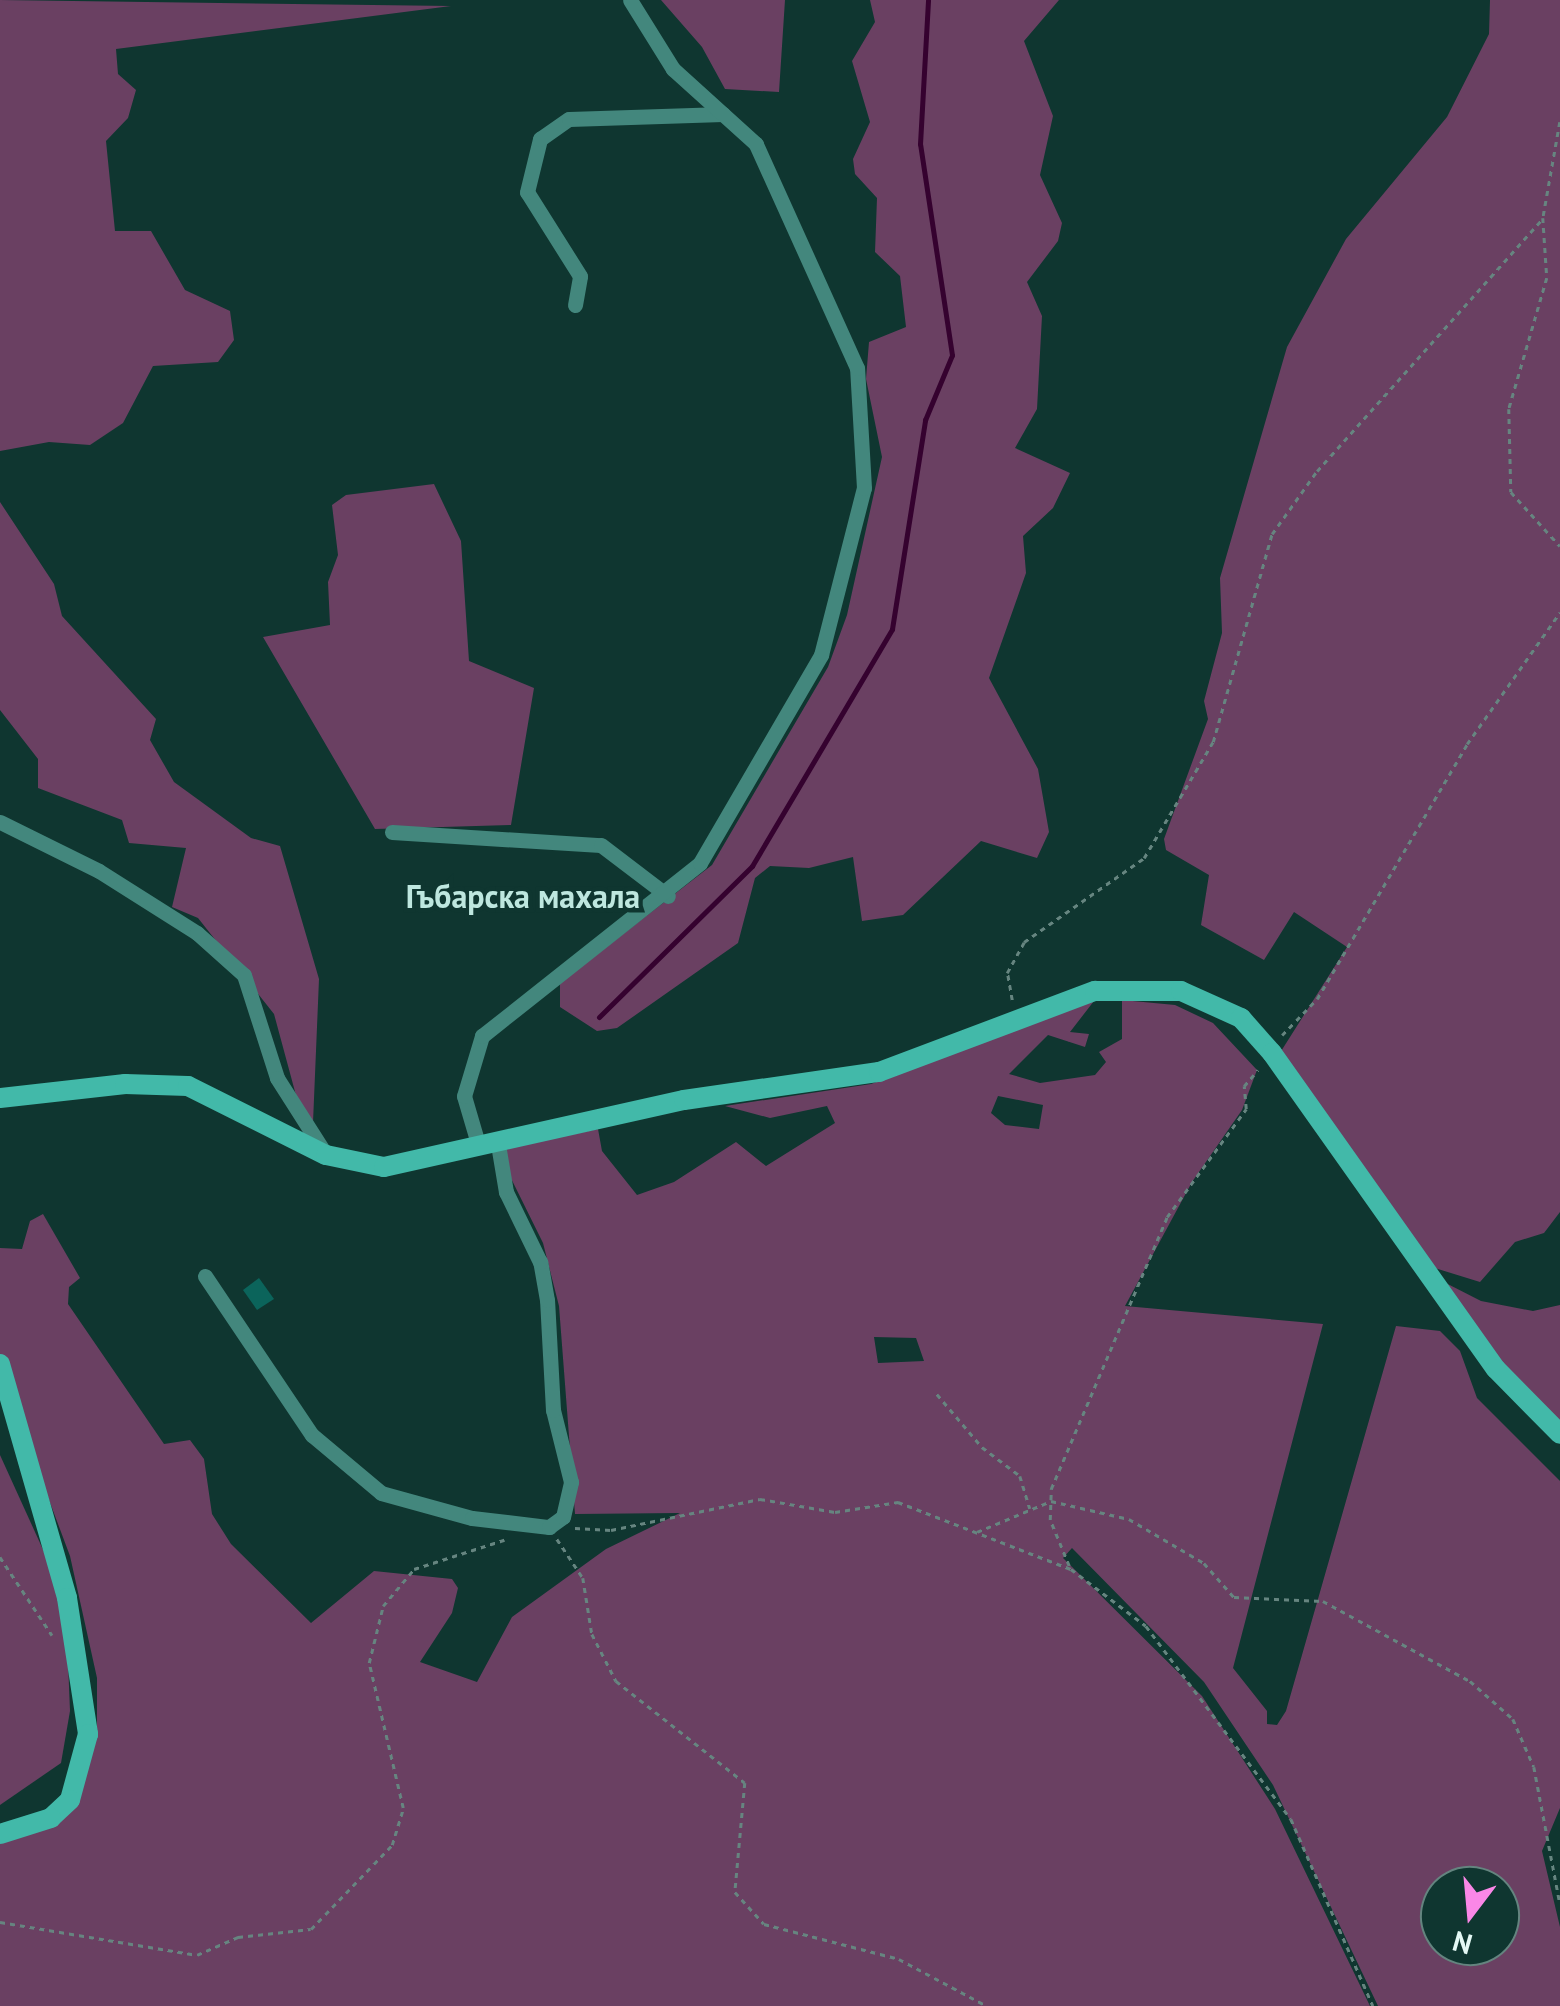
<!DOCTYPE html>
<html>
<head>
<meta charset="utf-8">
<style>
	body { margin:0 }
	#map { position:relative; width:1560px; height:2006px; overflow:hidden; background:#0f3630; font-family:"PT Sans",sans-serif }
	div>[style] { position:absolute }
	.green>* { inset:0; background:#6a4062 }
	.stream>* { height:5px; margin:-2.5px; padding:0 2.5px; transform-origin:2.5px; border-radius:2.5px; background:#35022f }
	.building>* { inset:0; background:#0b645b }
	.path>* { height:2.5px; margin-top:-1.25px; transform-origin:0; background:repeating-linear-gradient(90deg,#668580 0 5px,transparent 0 10px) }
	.street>* { height:15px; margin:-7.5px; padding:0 7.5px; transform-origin:7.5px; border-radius:7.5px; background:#43877d }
	.secondary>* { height:20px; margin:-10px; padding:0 10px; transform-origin:10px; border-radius:10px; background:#42b9a9 }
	span { translate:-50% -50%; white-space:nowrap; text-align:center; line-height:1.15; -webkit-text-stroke:9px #0f3630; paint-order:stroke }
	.neighbourhood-label { font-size:32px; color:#bee7df; font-weight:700 }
	.north { position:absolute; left:1420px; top:1866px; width:100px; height:100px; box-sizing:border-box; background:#0f3630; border:2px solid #64847f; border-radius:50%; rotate:196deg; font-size:28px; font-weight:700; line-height:40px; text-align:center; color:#e4f9f5 }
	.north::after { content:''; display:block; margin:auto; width:35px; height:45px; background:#fa87e7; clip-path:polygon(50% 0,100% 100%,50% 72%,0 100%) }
</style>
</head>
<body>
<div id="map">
	<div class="green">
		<div style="clip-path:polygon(0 0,451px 6px,116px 49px,118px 74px,136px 90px,128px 118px,106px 141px,115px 231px,151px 231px,185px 290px,230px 311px,234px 340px,218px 362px,153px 366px,123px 423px,90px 445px,49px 442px,0 451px)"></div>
		<div style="clip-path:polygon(661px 0,785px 0,779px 92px,725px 89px,702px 47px)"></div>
		<div style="clip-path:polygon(870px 0,1059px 0,1024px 41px,1053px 116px,1040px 175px,1062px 223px,1058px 241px,1027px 282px,1042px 316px,1037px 409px,1015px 448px,1070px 473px,1053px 508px,1023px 536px,1026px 573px,989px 678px,1038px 769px,1049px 832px,1037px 858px,981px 841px,903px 915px,862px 921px,853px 857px,809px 868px,770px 866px,755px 878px,738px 943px,617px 1028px,597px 1031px,560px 1007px,560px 983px,712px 865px,828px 667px,847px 615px,882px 457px,866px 379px,869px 342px,906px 327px,900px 276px,875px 252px,877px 198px,855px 174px,853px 159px,870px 122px,852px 61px,875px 22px)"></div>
		<div style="clip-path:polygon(1490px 0,1560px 0,1560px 1212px,1544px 1233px,1515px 1242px,1480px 1282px,1425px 1265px,1278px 1056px,1347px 947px,1294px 912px,1264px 960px,1201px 925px,1209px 875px,1166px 850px,1164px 839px,1208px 719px,1204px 701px,1222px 633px,1220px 578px,1287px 347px,1346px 239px,1447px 117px,1489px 34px)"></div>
		<div style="clip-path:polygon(434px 484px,461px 541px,469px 661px,534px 688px,511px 825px,375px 829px,263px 637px,330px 625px,328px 582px,338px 555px,332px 505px,346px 495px)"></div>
		<div style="clip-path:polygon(0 502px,54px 584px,62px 616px,156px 719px,150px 740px,174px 782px,251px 838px,280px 846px,319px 979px,313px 1123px,297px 1099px,274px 1014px,198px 918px,172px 907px,186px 848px,129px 843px,122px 820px,38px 788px,38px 759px,0 710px)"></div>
		<div style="clip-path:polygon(evenodd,1122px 1000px,1175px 1005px,1213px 1023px,1257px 1070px,1242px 1110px,1192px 1182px,1125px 1306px,1323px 1324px,1233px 1668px,1267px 1711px,1267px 1724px,1277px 1725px,1286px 1711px,1396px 1326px,1440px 1331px,1460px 1351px,1477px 1398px,1560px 1481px,1560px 1808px,1542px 1851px,1560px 1927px,1560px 2006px,1378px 2006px,1273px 1785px,1204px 1682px,1072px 1548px,1063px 1558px,1202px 1696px,1275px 1809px,1370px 2006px,0 2006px,0 1839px,61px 1814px,97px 1730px,97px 1678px,70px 1556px,0 1369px,0 1248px,22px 1249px,30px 1221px,43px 1214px,80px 1278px,69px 1287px,68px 1304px,164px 1444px,190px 1440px,204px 1459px,212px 1514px,231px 1544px,311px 1623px,374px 1571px,452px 1579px,458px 1588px,452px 1613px,420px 1662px,477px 1682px,512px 1617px,606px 1549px,680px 1513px,575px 1514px,559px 1306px,543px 1243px,497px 1150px,598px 1129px,602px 1151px,637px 1195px,674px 1182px,736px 1142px,766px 1166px,835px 1123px,827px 1106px,770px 1118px,725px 1106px,871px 1084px,1094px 1001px,1070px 1032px,1089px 1034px,1085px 1047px,1048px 1035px,1009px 1074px,1040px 1083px,1095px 1075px,1106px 1062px,1099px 1052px,1122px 1039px,1122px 1000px,998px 1096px,1043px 1105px,1039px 1129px,1005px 1125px,991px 1113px,998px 1096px,1122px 1000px,874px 1337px,916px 1338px,924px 1361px,878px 1363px,874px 1337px,1122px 1000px,1440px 1886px,1500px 1886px,1500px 1946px,1440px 1946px,1440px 1886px)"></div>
		<div style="clip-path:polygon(1432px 1276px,1481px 1301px,1533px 1311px,1560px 1305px,1560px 1430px,1515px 1387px)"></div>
		<div style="clip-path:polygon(0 1455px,50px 1565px,67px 1637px,70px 1711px,61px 1763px,0 1805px)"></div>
	</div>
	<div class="stream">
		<div style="left:599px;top:1017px;width:215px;rotate:-44.6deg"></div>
		<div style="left:752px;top:866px;width:275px;rotate:-59.4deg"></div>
		<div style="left:892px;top:629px;width:212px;rotate:-81deg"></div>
		<div style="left:925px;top:420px;width:70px;rotate:-67.4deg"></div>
		<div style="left:952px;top:355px;width:213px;rotate:-98.6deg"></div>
		<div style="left:920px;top:144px;width:144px;rotate:-86.8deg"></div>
	</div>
	<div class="building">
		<div style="clip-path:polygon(259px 1278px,274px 1299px,257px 1310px,243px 1290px)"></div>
	</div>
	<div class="path">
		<div style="left:1560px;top:122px;width:97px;rotate:100deg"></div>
		<div style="left:1543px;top:218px;width:60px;rotate:86.2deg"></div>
		<div style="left:1547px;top:278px;width:136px;rotate:106.2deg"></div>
		<div style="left:1509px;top:409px;width:83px;rotate:88.6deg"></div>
		<div style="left:1511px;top:492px;width:73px;rotate:47.8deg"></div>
		<div style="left:1012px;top:1000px;width:27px;rotate:-100deg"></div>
		<div style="left:1007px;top:973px;width:35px;rotate:-61deg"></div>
		<div style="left:1024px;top:942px;width:146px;rotate:-35deg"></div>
		<div style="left:1144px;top:858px;width:135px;rotate:-59.3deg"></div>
		<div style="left:1213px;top:742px;width:216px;rotate:-74.2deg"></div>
		<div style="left:1272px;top:534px;width:77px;rotate:-54.5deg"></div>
		<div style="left:1317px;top:471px;width:339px;rotate:-48.2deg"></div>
		<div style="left:1282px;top:1035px;width:50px;rotate:-45.8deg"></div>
		<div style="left:1317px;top:999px;width:296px;rotate:-59.5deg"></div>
		<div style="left:1467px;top:744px;width:161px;rotate:-54.8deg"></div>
		<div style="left:937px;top:1394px;width:70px;rotate:49.7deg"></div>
		<div style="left:982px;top:1447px;width:48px;rotate:37.3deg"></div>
		<div style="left:1020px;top:1476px;width:34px;rotate:73deg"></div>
		<div style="left:575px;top:1528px;width:36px;rotate:3deg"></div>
		<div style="left:611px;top:1530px;width:152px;rotate:-11.8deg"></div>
		<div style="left:760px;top:1499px;width:76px;rotate:9.8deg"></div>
		<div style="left:835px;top:1512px;width:64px;rotate:-9deg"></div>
		<div style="left:898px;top:1502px;width:186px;rotate:21.2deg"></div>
		<div style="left:1071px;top:1569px;width:94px;rotate:37.2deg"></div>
		<div style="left:1146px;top:1626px;width:241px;rotate:53.1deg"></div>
		<div style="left:1291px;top:1819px;width:204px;rotate:66.3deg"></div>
		<div style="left:977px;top:1532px;width:80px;rotate:-22.7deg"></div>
		<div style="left:1051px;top:1501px;width:80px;rotate:13deg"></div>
		<div style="left:1129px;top:1519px;width:87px;rotate:30.4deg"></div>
		<div style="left:1204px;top:1563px;width:45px;rotate:48.6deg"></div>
		<div style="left:1234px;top:1597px;width:89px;rotate:2.6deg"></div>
		<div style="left:1323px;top:1601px;width:167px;rotate:28.6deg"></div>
		<div style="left:1470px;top:1681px;width:57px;rotate:41.5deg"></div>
		<div style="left:1513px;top:1719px;width:52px;rotate:66.4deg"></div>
		<div style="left:1534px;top:1767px;width:138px;rotate:79.2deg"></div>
		<div style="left:557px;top:1539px;width:47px;rotate:56.3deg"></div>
		<div style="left:583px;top:1578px;width:57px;rotate:80.9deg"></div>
		<div style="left:592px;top:1634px;width:53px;rotate:62.9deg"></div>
		<div style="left:616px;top:1681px;width:164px;rotate:38.3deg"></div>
		<div style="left:745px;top:1783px;width:109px;rotate:95.2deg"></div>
		<div style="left:735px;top:1892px;width:43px;rotate:47.8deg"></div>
		<div style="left:764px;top:1924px;width:139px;rotate:14.5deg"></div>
		<div style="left:899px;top:1959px;width:100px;rotate:28.1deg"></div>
		<div style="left:0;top:1557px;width:94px;rotate:56.3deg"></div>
		<div style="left:1069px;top:1566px;width:50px;rotate:-112.4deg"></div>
		<div style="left:1050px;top:1520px;width:31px;rotate:-88deg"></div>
		<div style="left:1051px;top:1489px;width:296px;rotate:-66.9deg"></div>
		<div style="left:1167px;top:1217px;width:134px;rotate:-53.8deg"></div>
		<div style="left:1246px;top:1109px;width:23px;rotate:-95deg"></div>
		<div style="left:1244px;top:1086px;width:21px;rotate:-49deg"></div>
		<div style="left:0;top:1922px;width:200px;rotate:9.5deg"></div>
		<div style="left:197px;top:1955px;width:45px;rotate:-23.7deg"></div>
		<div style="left:238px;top:1937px;width:73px;rotate:-6.3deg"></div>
		<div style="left:311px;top:1929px;width:117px;rotate:-46deg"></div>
		<div style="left:392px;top:1845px;width:39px;rotate:-73deg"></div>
		<div style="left:403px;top:1808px;width:149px;rotate:-103.2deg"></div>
		<div style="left:369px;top:1663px;width:59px;rotate:-76.2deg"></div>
		<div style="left:383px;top:1606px;width:48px;rotate:-50deg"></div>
		<div style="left:414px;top:1569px;width:95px;rotate:-17.9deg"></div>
	</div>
	<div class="street">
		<div style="left:575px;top:305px;width:29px;rotate:-80deg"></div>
		<div style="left:580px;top:276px;width:99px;rotate:-122.2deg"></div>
		<div style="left:527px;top:192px;width:55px;rotate:-76.2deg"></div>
		<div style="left:540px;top:139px;width:35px;rotate:-35deg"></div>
		<div style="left:569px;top:119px;width:154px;rotate:-1.9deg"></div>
		<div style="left:0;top:822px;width:110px;rotate:26.3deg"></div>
		<div style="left:99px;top:871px;width:116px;rotate:32.3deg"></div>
		<div style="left:197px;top:933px;width:63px;rotate:41.8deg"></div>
		<div style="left:244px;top:975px;width:108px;rotate:72.2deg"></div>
		<div style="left:277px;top:1078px;width:91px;rotate:57.5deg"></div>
		<div style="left:392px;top:832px;width:209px;rotate:3.6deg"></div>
		<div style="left:601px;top:845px;width:84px;rotate:37.3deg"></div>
		<div style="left:479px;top:1147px;width:53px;rotate:-106.4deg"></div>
		<div style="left:464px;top:1096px;width:63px;rotate:-73.3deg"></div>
		<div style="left:482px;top:1036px;width:278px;rotate:-38.4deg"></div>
		<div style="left:700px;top:863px;width:241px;rotate:-59.8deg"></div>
		<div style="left:821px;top:655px;width:172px;rotate:-75.6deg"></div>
		<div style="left:864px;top:488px;width:120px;rotate:-93.3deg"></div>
		<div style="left:857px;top:368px;width:246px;rotate:-114.3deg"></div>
		<div style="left:756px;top:144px;width:112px;rotate:-137.9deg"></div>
		<div style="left:673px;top:69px;width:81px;rotate:-121.9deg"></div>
		<div style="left:205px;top:1276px;width:192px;rotate:56.1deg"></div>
		<div style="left:312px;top:1435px;width:90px;rotate:40deg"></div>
		<div style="left:381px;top:1493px;width:94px;rotate:15.4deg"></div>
		<div style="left:472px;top:1518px;width:78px;rotate:6.7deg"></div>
		<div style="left:549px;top:1527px;width:17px;rotate:-36deg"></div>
		<div style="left:563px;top:1517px;width:36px;rotate:-77deg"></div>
		<div style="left:571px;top:1482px;width:74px;rotate:-104deg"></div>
		<div style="left:553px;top:1410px;width:110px;rotate:-93.1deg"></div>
		<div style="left:547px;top:1300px;width:39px;rotate:-100deg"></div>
		<div style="left:540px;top:1262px;width:78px;rotate:-115.9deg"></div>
		<div style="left:506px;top:1192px;width:49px;rotate:-99.5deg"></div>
	</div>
	<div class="secondary">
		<div style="left:0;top:1098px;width:126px;rotate:-6.4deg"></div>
		<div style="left:125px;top:1084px;width:63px;rotate:1.8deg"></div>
		<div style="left:188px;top:1086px;width:154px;rotate:26.6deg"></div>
		<div style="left:326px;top:1155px;width:59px;rotate:11.7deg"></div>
		<div style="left:384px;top:1167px;width:307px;rotate:-12.6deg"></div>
		<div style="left:684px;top:1100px;width:197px;rotate:-8.2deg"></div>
		<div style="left:879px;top:1072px;width:231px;rotate:-20.6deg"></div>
		<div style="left:1095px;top:991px;width:86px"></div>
		<div style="left:1181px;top:991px;width:66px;rotate:24.2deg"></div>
		<div style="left:1241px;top:1018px;width:47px;rotate:48.5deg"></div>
		<div style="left:1272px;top:1053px;width:387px;rotate:54.7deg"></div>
		<div style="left:1496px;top:1369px;width:91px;rotate:45.4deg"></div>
		<div style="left:0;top:1364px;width:243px;rotate:74deg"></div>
		<div style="left:67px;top:1598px;width:138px;rotate:81.2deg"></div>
		<div style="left:88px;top:1734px;width:68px;rotate:105.3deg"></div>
		<div style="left:70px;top:1800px;width:26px;rotate:137deg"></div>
		<div style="left:51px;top:1818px;width:53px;rotate:162.6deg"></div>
	</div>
	<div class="neighbourhood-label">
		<span style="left:523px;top:896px">Гъбарска махала</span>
	</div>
	<div class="north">N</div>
</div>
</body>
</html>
